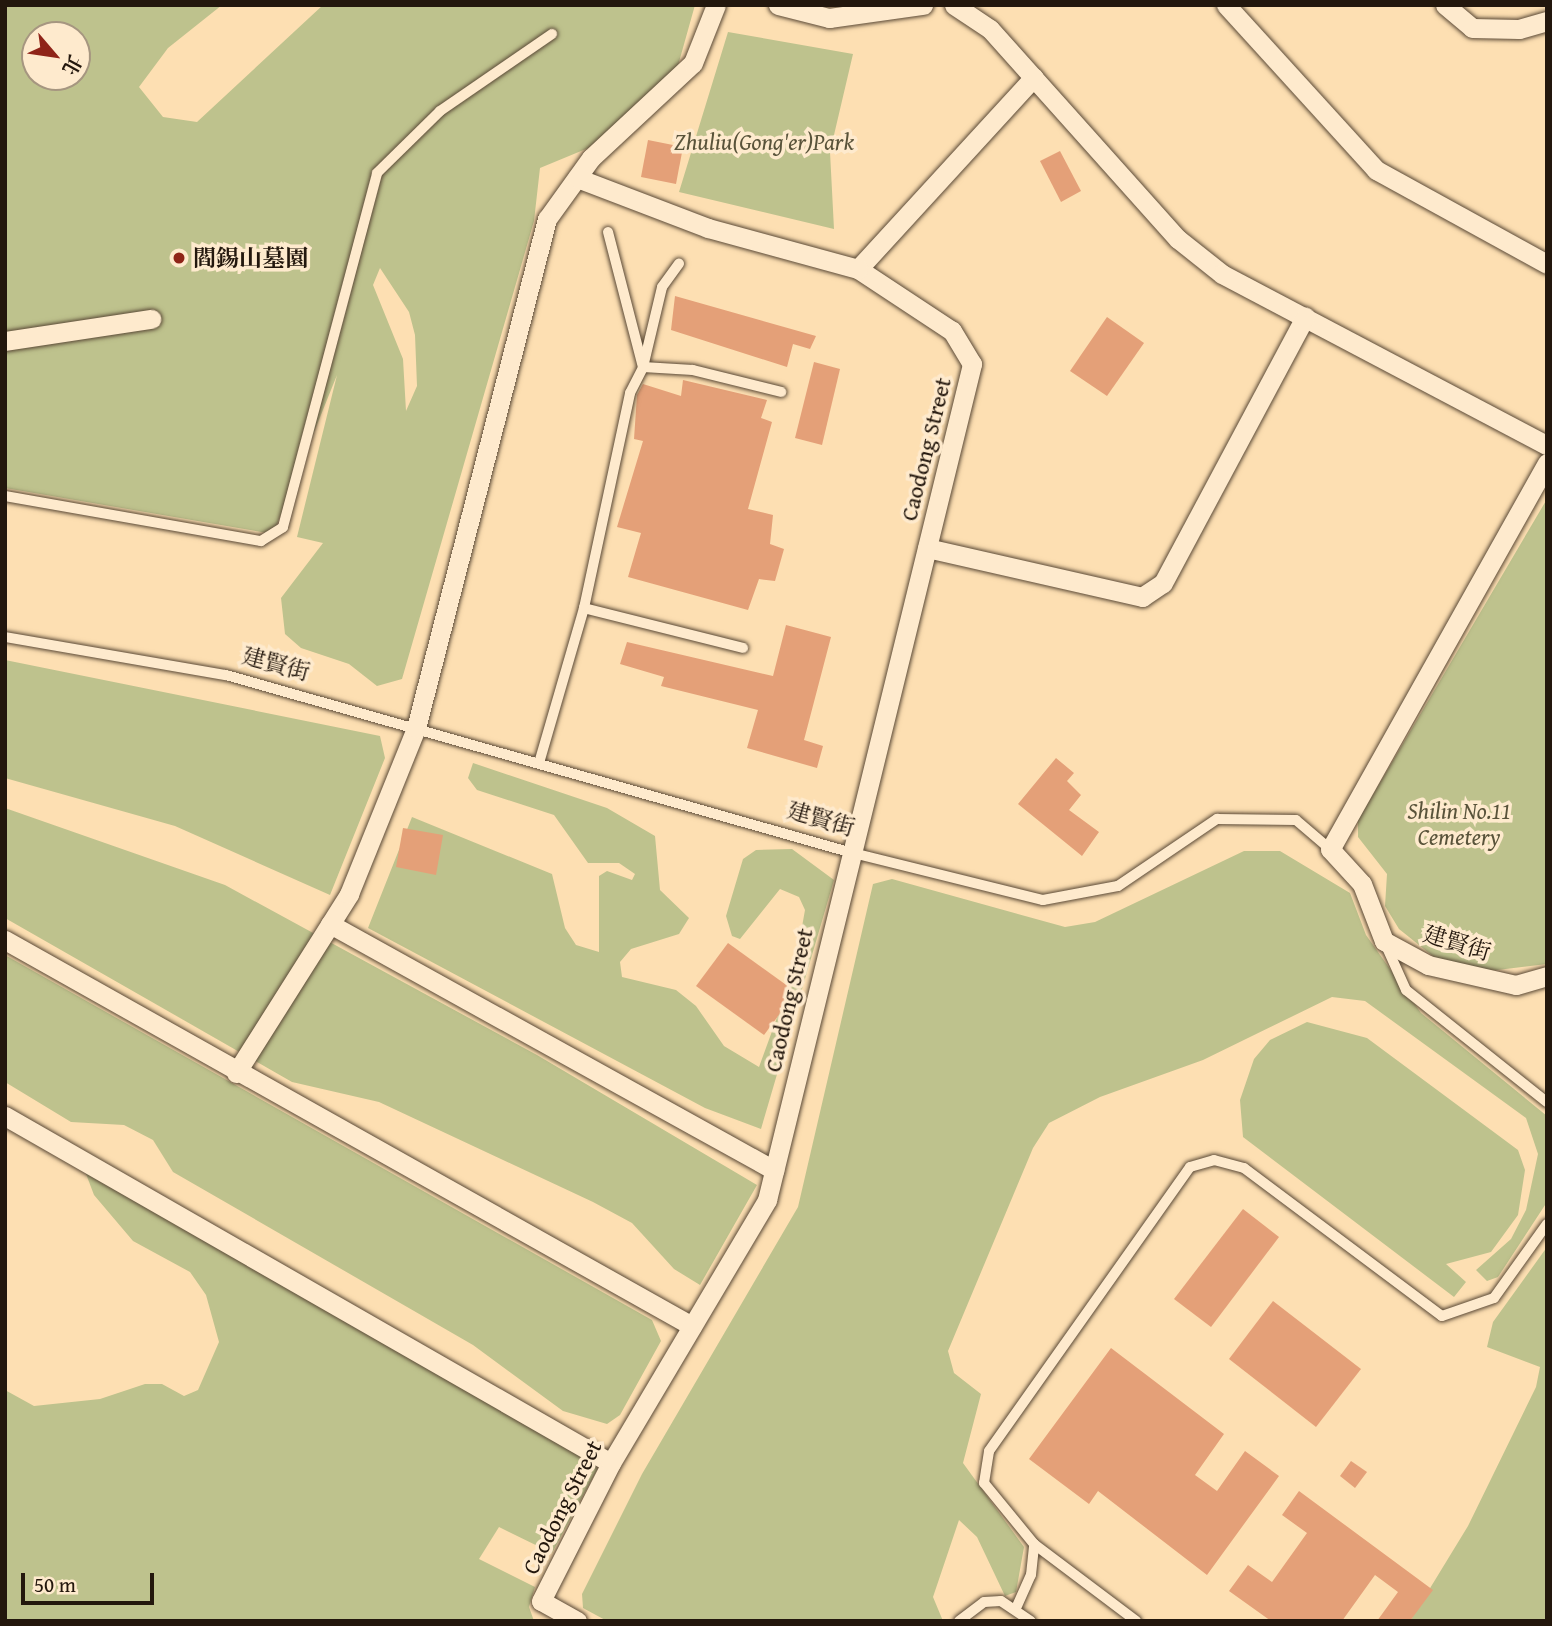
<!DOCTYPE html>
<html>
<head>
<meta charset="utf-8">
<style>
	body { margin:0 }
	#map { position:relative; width:1552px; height:1626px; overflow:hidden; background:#fddfb2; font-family:"Gentium Book Plus","Noto Serif TC",serif }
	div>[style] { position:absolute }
	.green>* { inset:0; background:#bec28d }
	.building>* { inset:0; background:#e4a078 }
	.roads { filter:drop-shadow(0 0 2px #5a4936) drop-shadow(0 0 2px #5a4936) }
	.service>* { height:10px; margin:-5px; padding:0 5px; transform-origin:5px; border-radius:5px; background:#feeacd }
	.minor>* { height:19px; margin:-9.5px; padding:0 9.5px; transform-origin:9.5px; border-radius:9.5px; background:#feeacd }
	.dots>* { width:19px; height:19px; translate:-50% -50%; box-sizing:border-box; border:4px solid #feeacd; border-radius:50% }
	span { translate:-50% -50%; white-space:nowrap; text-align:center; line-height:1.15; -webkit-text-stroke:7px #feeacd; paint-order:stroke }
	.park-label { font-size:23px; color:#59533a; font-style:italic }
	.poi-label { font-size:23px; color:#23170d; font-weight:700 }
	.left { translate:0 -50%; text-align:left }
	.street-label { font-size:23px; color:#23170d }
	.frame { position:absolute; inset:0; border:7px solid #23170d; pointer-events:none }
	.north { position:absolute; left:21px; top:21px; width:70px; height:70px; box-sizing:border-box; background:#feeacd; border:2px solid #a69680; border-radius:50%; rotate:119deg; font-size:19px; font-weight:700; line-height:28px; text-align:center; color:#23170d }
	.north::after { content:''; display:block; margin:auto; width:24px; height:32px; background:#8f2418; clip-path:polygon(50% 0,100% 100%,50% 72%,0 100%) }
	.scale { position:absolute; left:21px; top:1573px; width:133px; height:32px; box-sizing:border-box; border:4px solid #23170d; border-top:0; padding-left:9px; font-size:21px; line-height:24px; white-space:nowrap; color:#23170d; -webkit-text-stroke:5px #feeacd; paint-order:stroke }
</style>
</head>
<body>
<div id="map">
	<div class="green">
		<div style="clip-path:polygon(evenodd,5px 5px,222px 5px,168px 48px,139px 87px,163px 117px,197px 122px,323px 5px,695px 5px,672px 87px,598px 144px,540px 168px,534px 221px,402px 679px,377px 686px,349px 664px,301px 648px,285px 634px,281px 598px,323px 543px,297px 537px,337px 375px,273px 534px,5px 488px,5px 5px,35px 35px,77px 35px,77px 77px,35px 77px,35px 35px,5px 5px,380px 268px,409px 312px,415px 335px,417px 386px,406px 411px,403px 359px,373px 285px,380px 268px)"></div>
		<div style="clip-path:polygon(728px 32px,853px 54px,830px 152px,834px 229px,679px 192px)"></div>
		<div style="clip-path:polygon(1547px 499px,1547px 964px,1473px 973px,1434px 957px,1399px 929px,1385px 906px,1387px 874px,1358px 837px,1358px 820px)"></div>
		<div style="clip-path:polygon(5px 660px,380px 736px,385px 758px,330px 895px,175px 826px,5px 778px)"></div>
		<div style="clip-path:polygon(473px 763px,607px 808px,655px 836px,660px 890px,689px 918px,679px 934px,631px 949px,620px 962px,622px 977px,676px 990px,696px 1006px,724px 1046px,759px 1067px,794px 971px,805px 910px,799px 897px,780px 889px,740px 939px,732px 936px,726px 916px,743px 859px,756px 850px,792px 849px,834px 880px,761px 1129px,705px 1108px,368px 928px,412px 817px,552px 874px,565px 928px,576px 945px,599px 952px,599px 876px,607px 871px,632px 880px,635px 874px,619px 863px,588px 863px,554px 815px,477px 790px,468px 778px)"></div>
		<div style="clip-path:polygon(5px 808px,225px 885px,537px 1055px,757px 1185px,700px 1285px,674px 1269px,632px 1223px,593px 1202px,379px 1102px,292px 1082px,5px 918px)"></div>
		<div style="clip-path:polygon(1244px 851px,1280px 851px,1350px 893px,1366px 935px,1421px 1013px,1547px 1116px,1547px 1202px,1498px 1277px,1487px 1281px,1476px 1270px,1511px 1239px,1526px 1210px,1538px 1154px,1526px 1118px,1365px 1001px,1332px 997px,1203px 1060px,1100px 1097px,1049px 1123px,1033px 1148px,948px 1351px,954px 1373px,981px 1394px,963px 1463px,1024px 1547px,1016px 1592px,1005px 1596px,977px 1537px,959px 1520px,933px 1597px,943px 1621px,607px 1621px,583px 1608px,582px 1594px,642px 1474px,798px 1207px,873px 884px,892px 879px,1065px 927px,1095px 922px)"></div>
		<div style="clip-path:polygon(5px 955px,652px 1320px,661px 1341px,620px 1415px,607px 1424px,563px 1411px,473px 1345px,173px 1172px,153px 1140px,124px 1125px,71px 1122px,5px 1082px)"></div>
		<div style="clip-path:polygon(1307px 1022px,1367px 1038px,1518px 1150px,1525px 1170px,1518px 1215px,1491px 1252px,1446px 1264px,1466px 1282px,1454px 1297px,1243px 1137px,1240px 1100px,1254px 1059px,1270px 1040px)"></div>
		<div style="clip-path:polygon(83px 1166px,595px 1461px,597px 1470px,552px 1553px,499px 1527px,479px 1559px,535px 1587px,529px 1607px,534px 1621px,5px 1621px,5px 1390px,34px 1406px,100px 1399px,145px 1384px,162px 1384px,184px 1396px,198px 1390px,219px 1342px,206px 1295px,190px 1272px,133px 1241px,94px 1195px)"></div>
		<div style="clip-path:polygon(1547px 1247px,1547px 1621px,1410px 1621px,1468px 1526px,1536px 1387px,1540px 1367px,1487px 1347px,1493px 1322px)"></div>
	</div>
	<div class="building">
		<div style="clip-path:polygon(648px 140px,683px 147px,676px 184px,641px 177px)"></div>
		<div style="clip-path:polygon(1060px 151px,1081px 191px,1061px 202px,1040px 161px)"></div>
		<div style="clip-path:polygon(675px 296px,816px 336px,810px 349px,793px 344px,787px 367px,671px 330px)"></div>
		<div style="clip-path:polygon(1107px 317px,1144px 343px,1107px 396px,1070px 371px)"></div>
		<div style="clip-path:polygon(814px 362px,840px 369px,822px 445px,795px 438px)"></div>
		<div style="clip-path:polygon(683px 380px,767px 400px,761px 418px,772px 422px,748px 509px,773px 515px,770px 544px,784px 549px,775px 581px,759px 579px,748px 610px,628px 577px,641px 533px,617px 527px,643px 441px,634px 439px,637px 395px,643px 384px,681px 396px)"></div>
		<div style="clip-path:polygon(786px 625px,831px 637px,804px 740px,823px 746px,817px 768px,747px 748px,758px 710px,661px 686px,664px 677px,620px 664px,627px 642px,773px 676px)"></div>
		<div style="clip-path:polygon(1056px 758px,1074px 773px,1067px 781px,1081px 795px,1069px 810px,1099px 832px,1082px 856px,1018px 804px)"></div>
		<div style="clip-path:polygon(403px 828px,443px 835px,436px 875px,396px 867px)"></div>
		<div style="clip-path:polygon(728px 943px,796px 992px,764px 1035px,696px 986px)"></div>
		<div style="clip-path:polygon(1243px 1209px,1279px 1237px,1211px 1327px,1174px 1299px)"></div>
		<div style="clip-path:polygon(1273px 1301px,1361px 1369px,1316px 1427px,1229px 1359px)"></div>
		<div style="clip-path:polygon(1111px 1348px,1224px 1434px,1195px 1475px,1217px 1491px,1245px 1451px,1279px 1476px,1207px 1575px,1098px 1491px,1089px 1504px,1029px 1459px)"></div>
		<div style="clip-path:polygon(1351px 1461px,1367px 1472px,1355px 1488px,1340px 1476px)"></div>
		<div style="clip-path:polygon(1299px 1491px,1433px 1590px,1410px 1621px,1377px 1621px,1398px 1592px,1375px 1575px,1342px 1621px,1271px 1621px,1229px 1591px,1248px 1565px,1272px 1582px,1307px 1533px,1282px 1515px)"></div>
	</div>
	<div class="roads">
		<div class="service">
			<div style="left:608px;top:232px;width:139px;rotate:75.5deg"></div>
			<div style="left:643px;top:367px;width:50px;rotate:3.4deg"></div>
			<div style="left:693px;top:370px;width:91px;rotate:14deg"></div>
			<div style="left:5px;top:496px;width:260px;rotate:10deg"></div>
			<div style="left:261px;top:541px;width:26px;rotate:-32deg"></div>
			<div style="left:283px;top:527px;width:366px;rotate:-75.1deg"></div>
			<div style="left:377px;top:173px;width:88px;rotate:-44.5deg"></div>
			<div style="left:440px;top:111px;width:136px;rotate:-34.5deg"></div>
			<div style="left:584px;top:608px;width:164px;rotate:14.1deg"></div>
			<div style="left:5px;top:637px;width:224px;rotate:9.8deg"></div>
			<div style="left:226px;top:675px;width:648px;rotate:15.86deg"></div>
			<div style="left:849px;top:852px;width:200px;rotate:13.9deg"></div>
			<div style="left:1043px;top:900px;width:76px;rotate:-10.6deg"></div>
			<div style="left:1118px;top:886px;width:120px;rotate:-34.1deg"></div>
			<div style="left:1217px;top:819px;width:79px;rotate:0.7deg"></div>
			<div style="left:1296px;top:820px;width:45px;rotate:40.5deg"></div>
			<div style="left:539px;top:763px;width:161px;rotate:-73.8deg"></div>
			<div style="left:584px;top:608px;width:220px;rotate:-77.9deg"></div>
			<div style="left:630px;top:393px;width:29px;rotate:-63deg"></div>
			<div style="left:643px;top:367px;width:82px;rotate:-76.6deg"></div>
			<div style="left:662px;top:287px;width:29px;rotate:-54deg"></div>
			<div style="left:1384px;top:941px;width:54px;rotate:65.8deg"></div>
			<div style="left:1406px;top:990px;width:180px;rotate:38.5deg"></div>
			<div style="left:1034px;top:1544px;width:128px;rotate:37deg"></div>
			<div style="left:1017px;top:1606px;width:34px;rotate:-66deg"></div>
			<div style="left:1031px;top:1575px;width:31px;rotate:-84deg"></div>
			<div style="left:1034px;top:1544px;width:79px;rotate:-129.3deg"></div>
			<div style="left:984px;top:1483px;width:32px;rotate:-81deg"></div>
			<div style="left:989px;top:1451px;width:348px;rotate:-54.7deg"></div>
			<div style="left:1190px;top:1167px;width:25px;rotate:-16deg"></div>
			<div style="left:1214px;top:1160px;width:31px;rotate:15deg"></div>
			<div style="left:1244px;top:1168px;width:247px;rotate:36.8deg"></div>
			<div style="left:1442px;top:1316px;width:55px;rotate:-19.1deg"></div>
			<div style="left:1494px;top:1298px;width:91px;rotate:-54.4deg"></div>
			<div style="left:959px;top:1621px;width:31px;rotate:-37deg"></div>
			<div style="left:984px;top:1602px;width:17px;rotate:-3deg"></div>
			<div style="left:1001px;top:1601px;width:36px;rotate:34deg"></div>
		</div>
		<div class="minor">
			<div style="left:778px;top:5px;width:53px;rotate:14.3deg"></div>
			<div style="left:829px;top:18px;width:95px;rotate:-7.9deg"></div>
			<div style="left:954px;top:5px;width:43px;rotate:33.7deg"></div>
			<div style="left:990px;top:29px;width:282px;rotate:48.2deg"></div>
			<div style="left:1178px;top:239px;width:56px;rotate:38.5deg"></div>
			<div style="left:1222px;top:274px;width:367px;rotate:27.8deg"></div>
			<div style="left:1226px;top:5px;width:223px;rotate:47.7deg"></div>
			<div style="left:1376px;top:170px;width:195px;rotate:28.8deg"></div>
			<div style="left:1445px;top:5px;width:35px;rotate:40deg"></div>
			<div style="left:1472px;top:28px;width:47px;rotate:1.2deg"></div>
			<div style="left:1519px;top:29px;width:29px;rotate:-16deg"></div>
			<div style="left:858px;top:269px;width:260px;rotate:-47.5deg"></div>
			<div style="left:5px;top:341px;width:148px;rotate:-8.6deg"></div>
			<div style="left:1547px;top:463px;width:443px;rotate:119.3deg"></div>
			<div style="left:1330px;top:849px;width:47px;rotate:47.6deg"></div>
			<div style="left:1362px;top:884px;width:61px;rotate:68.9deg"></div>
			<div style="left:1384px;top:941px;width:50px;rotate:28.6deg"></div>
			<div style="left:1428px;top:965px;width:90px;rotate:12.8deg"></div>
			<div style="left:1516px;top:985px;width:32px;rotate:-16deg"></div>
			<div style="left:927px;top:548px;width:221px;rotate:12.8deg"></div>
			<div style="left:1142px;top:597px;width:25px;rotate:-34deg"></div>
			<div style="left:1163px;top:583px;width:302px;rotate:-61.9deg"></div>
			<div style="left:330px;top:924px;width:508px;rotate:28.99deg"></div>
			<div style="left:5px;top:940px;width:788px;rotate:29.33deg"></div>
			<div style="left:236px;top:1073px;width:212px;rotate:-57.7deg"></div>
			<div style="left:349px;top:894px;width:179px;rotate:-68deg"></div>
			<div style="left:416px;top:728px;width:526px;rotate:-75.57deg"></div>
			<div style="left:547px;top:219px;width:75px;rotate:-54.2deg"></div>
			<div style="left:591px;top:158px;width:139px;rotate:-43deg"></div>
			<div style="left:693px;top:63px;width:62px;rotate:-68.4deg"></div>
			<div style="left:5px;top:1116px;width:698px;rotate:29.8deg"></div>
			<div style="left:577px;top:1621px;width:41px;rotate:-150.9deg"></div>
			<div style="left:541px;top:1601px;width:155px;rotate:-63.1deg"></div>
			<div style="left:611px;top:1463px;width:306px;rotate:-59.3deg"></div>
			<div style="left:767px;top:1200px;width:861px;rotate:-76.22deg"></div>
			<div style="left:972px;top:364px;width:39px;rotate:-121deg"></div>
			<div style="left:952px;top:331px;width:113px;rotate:-146.6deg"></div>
			<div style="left:858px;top:269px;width:156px;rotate:-164.7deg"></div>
			<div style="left:708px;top:228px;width:140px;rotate:-159.1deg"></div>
		</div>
	</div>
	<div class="dots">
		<div style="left:179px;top:258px;background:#8f2418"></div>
	</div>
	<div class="park-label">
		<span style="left:764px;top:142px">Zhuliu(Gong'er)Park</span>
		<span style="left:1459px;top:824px">Shilin No.11<br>Cemetery</span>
	</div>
	<div class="poi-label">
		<span class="left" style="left:193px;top:258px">閻錫山墓園</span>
	</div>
	<div class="street-label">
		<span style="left:926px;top:449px;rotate:-76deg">Caodong Street</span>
		<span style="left:276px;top:664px;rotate:15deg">建賢街</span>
		<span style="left:821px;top:819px;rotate:16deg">建賢街</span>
		<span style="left:1457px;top:943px;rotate:17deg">建賢街</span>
		<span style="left:789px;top:1000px;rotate:-77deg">Caodong Street</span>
		<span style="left:562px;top:1507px;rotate:-63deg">Caodong Street</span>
	</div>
	<div class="frame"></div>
	<div class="north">北</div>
	<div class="scale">50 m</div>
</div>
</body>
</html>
